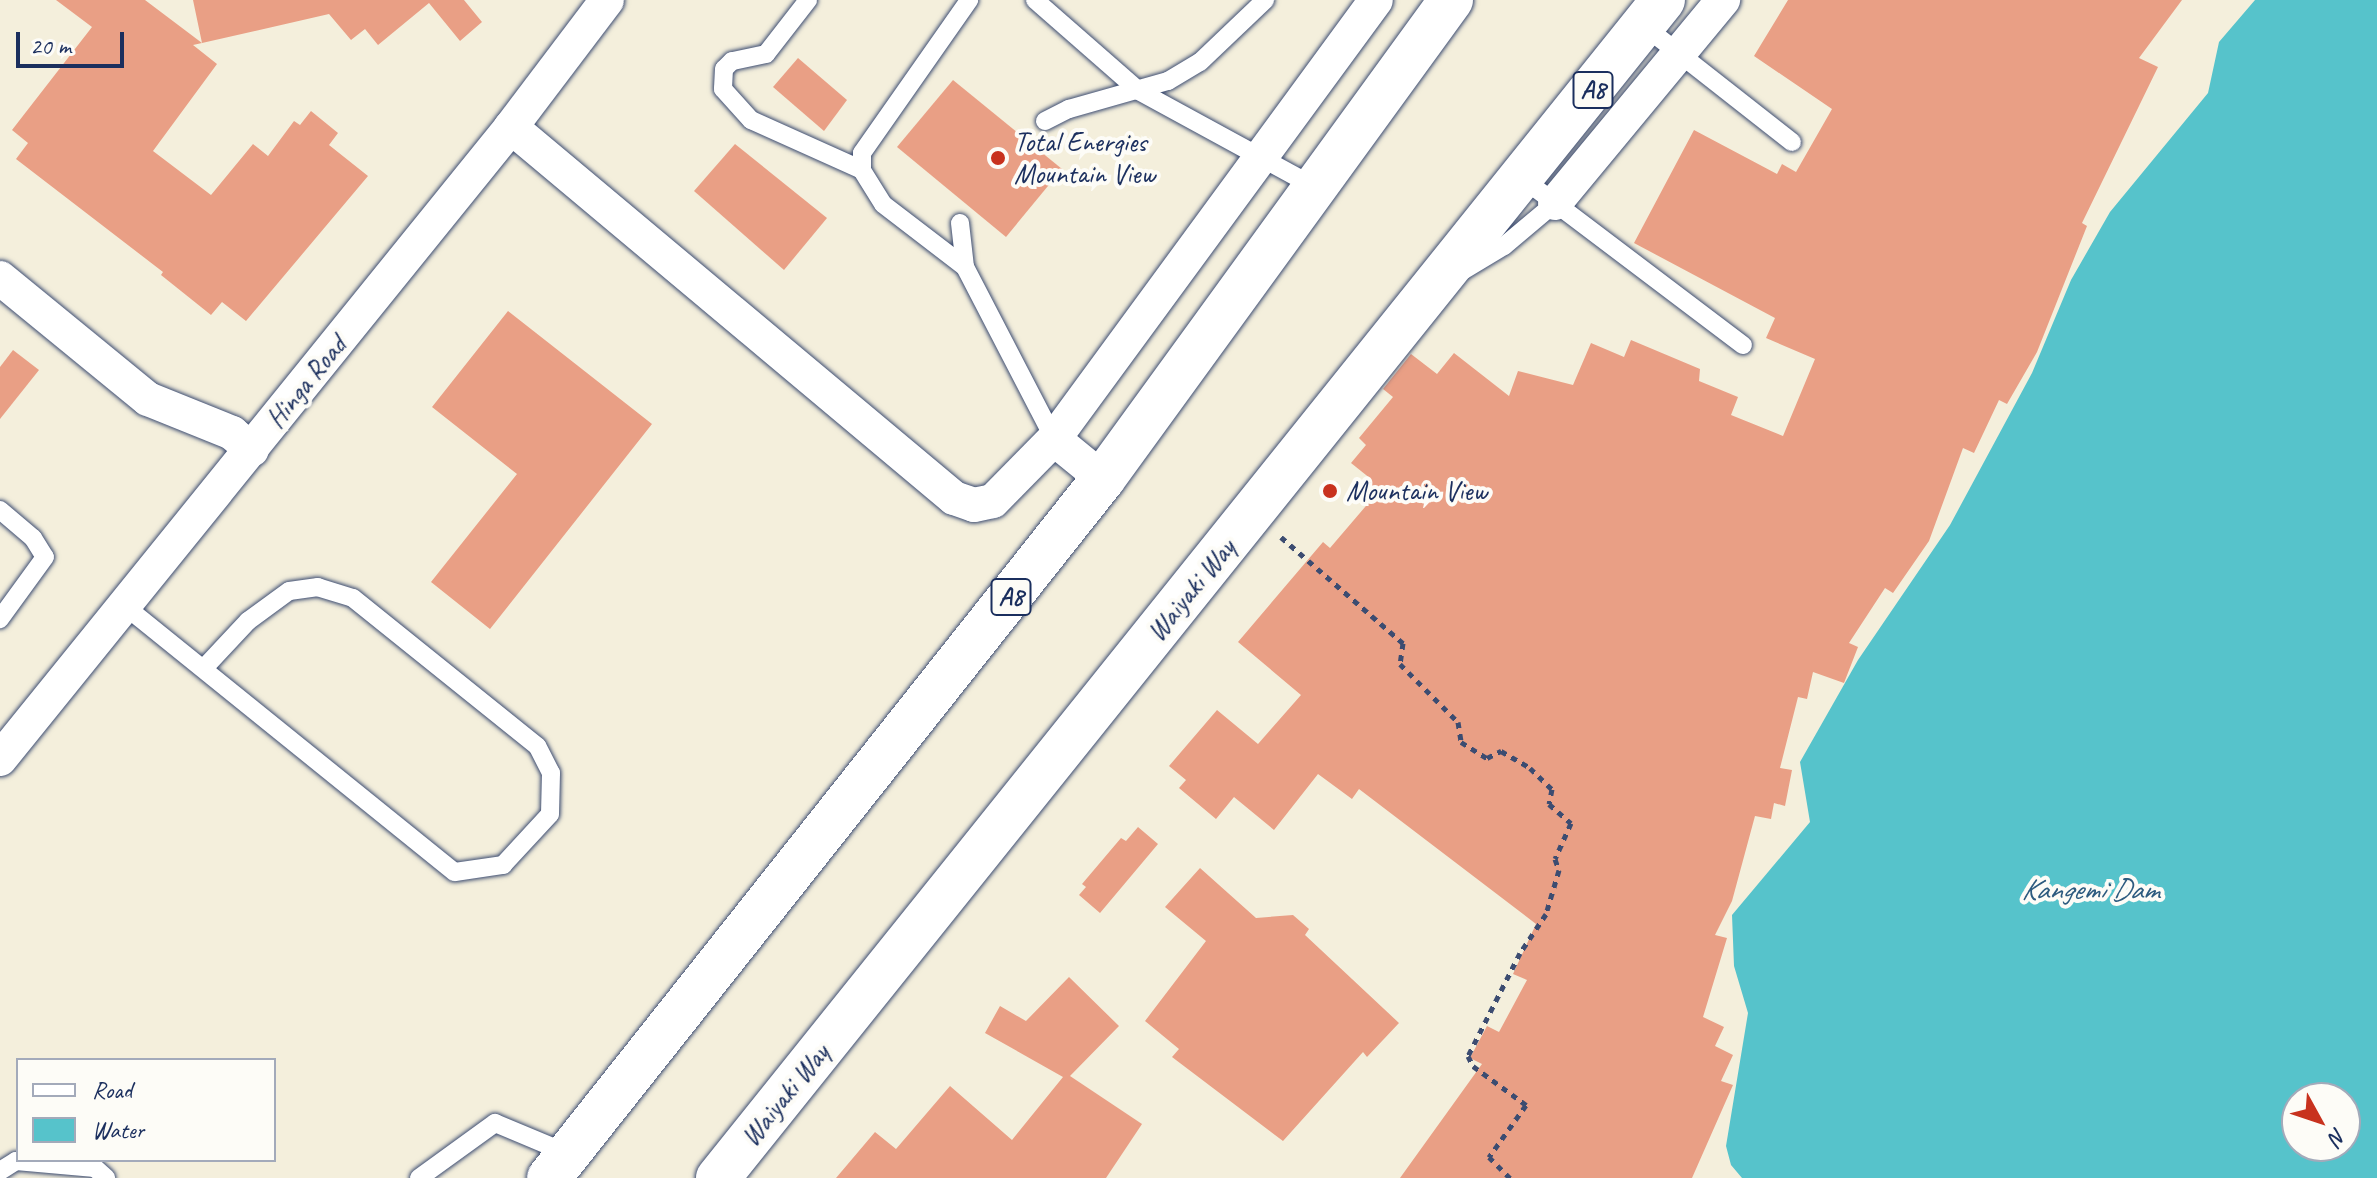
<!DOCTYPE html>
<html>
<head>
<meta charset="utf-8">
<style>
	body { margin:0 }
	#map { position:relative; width:2377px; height:1178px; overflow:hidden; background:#f4efdc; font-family:Caveat,sans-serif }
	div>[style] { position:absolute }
	.water>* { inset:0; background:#56c3cb }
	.building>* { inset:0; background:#e99f85 }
	.path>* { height:5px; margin-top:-2.5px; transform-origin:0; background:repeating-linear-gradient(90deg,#3c4c71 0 6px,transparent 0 12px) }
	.roads { filter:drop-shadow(0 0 2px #3c4c71) drop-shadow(0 0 2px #3c4c71) }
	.service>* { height:18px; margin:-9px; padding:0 9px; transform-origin:9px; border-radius:9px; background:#fff }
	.minor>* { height:34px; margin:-17px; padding:0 17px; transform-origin:17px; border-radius:17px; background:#fff }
	.trunk>* { height:44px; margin:-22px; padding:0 22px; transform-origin:22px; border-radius:22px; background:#fff }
	.dots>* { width:22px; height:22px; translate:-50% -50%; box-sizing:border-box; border:4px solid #fdfcf7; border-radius:50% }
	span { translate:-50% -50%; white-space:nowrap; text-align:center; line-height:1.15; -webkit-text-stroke:8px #fdfcf7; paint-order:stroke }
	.shield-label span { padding:2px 6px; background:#fdfcf7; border:2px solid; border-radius:6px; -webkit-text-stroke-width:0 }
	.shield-label { font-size:26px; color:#1b2f5e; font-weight:700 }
	.poi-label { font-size:28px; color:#1b2f5e }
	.left { translate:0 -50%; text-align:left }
	.street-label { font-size:28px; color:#1b2f5e }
	.water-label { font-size:30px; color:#2d5b7f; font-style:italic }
	.legend { position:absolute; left:16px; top:1058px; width:260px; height:104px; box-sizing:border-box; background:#fdfcf7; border:2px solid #a3aaba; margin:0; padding:10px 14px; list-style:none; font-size:24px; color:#1b2f5e }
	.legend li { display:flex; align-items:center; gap:16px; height:40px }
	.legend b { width:40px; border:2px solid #a3aaba }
	.north { position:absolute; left:2281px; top:1082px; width:80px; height:80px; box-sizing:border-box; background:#fdfcf7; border:2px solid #a3aaba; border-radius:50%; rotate:130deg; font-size:22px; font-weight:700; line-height:32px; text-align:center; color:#1b2f5e }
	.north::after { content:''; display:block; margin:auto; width:28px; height:36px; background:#c8321e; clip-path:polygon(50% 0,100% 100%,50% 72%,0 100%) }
	.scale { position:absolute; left:16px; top:32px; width:108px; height:36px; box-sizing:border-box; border:4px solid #1b2f5e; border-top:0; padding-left:10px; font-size:24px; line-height:28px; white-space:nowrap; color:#1b2f5e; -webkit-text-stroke:6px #fdfcf7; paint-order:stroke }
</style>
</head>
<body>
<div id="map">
	<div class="water">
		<div style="clip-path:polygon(evenodd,2255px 0,2377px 0,2377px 1178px,1742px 1178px,1731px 1165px,1726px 1146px,1748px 1013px,1734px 966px,1732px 915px,1810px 822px,1800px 762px,1858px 660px,1950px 525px,2032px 373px,2071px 280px,2110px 212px,2208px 93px,2219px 42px,2255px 0,2297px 1098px,2345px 1098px,2345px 1146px,2297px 1146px,2297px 1098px)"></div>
	</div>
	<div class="building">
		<div style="clip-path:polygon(56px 0,145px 0,202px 43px,193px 45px,217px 64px,153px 151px,211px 195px,253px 144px,268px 156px,294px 121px,300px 125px,311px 111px,338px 133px,329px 145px,368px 176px,246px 321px,222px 302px,211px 315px,161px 275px,163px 272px,16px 159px,28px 143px,12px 130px,92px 27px)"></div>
		<div style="clip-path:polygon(193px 0,464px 0,482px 22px,460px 41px,429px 3px,378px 45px,365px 29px,351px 40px,329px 14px,202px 43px)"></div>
		<div style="clip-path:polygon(1788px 0,2182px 0,2139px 58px,2158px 67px,2082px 223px,2087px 226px,2037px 352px,2007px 404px,1999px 400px,1974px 453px,1963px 448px,1929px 541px,1893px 593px,1885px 588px,1849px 643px,1858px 647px,1844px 683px,1813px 672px,1807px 699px,1798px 697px,1780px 768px,1792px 770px,1785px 806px,1774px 803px,1771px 819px,1755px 816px,1732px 901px,1715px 935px,1727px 938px,1703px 1017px,1724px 1027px,1715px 1046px,1733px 1055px,1721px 1081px,1733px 1085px,1692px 1178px,1400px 1178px,1482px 1064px,1470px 1058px,1487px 1026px,1499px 1032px,1527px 980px,1513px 974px,1536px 924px,1359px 789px,1352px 799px,1318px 774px,1274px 830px,1234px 797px,1216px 819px,1179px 788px,1186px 780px,1169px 766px,1217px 710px,1258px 744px,1301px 695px,1238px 642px,1323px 542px,1330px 548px,1377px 493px,1366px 485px,1371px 479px,1351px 463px,1366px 445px,1359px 438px,1393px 397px,1383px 389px,1411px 354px,1437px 374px,1454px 353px,1509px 396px,1518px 371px,1573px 385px,1591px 343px,1624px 357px,1631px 340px,1700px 369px,1699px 381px,1738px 397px,1731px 415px,1783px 436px,1815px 359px,1766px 338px,1775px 318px,1634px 243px,1694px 130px,1777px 174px,1782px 164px,1796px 172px,1832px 109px,1754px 56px)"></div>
		<div style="clip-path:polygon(798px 58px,847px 100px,824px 131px,773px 87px)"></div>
		<div style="clip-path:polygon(953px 80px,1062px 169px,1006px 237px,897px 147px)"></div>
		<div style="clip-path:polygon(735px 144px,827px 218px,784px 270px,694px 191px)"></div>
		<div style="clip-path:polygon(508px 311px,652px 424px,490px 629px,431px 582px,517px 474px,432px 407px)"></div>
		<div style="clip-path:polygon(13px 350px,39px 370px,0 419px,0 367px)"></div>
		<div style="clip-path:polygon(1138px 827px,1158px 844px,1100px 913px,1079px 895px,1086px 887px,1082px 884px,1121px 838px,1126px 841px)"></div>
		<div style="clip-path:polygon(1200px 868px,1256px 918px,1293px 915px,1309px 929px,1305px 935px,1399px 1023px,1367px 1057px,1363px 1052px,1283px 1141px,1172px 1057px,1179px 1049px,1145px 1021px,1206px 941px,1165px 907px)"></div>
		<div style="clip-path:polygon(1069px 977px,1119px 1026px,1070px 1076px,1142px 1124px,1106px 1178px,836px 1178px,875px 1132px,896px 1149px,950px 1086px,1012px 1140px,1063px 1077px,985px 1033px,1000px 1006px,1026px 1021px)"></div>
	</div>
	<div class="path">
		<div style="left:1281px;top:537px;width:162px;rotate:41deg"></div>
		<div style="left:1403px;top:643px;width:21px;rotate:98deg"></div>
		<div style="left:1400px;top:664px;width:82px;rotate:45deg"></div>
		<div style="left:1458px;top:722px;width:20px;rotate:81deg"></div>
		<div style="left:1461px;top:742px;width:31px;rotate:32deg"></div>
		<div style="left:1487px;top:758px;width:16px;rotate:-27deg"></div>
		<div style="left:1501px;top:751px;width:34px;rotate:30deg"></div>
		<div style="left:1530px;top:768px;width:30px;rotate:44deg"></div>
		<div style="left:1552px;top:789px;width:15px;rotate:101deg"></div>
		<div style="left:1549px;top:804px;width:29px;rotate:41deg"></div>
		<div style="left:1571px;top:823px;width:39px;rotate:114deg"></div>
		<div style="left:1555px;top:859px;width:12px;rotate:70deg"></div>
		<div style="left:1559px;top:870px;width:46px;rotate:106.5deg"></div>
		<div style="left:1546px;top:914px;width:47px;rotate:123.7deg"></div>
		<div style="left:1520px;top:953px;width:115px;rotate:116.8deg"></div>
		<div style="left:1468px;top:1056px;width:11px;rotate:63deg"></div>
		<div style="left:1473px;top:1066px;width:66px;rotate:36.3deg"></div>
		<div style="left:1526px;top:1105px;width:64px;rotate:125.4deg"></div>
		<div style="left:1489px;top:1157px;width:30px;rotate:45deg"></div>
	</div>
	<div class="roads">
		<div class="service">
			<div style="left:808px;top:0;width:68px;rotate:127.9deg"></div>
			<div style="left:766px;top:54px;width:35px;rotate:168deg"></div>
			<div style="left:732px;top:61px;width:11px;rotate:135deg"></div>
			<div style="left:724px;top:69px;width:20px;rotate:93deg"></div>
			<div style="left:723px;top:89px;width:42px;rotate:47.9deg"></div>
			<div style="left:751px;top:120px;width:122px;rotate:24.2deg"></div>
			<div style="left:1035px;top:0;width:138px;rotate:41.2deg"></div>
			<div style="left:1139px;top:91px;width:200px;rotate:28.6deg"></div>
			<div style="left:1644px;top:26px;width:188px;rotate:38.1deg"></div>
			<div style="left:1045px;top:121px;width:27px;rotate:-27deg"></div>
			<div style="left:1069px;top:109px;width:103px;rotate:-15.8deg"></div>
			<div style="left:1168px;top:81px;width:37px;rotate:-31deg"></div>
			<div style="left:1200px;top:62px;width:90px;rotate:-43.6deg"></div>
			<div style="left:1522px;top:178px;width:277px;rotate:37.1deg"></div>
			<div style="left:960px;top:223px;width:44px;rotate:83.5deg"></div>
			<div style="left:965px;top:267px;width:194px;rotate:62.6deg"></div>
			<div style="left:965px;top:267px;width:103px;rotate:-142.5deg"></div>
			<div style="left:883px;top:204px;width:40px;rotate:-122deg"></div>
			<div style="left:862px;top:170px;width:17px;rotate:-90deg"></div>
			<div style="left:862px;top:153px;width:187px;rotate:-55deg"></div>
			<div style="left:1464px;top:270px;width:47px;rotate:-31deg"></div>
			<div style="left:1504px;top:246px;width:67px;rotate:-40.1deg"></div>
			<div style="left:0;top:510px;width:43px;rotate:40.3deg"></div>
			<div style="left:33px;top:538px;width:22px;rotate:58deg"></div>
			<div style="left:45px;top:557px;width:77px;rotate:126deg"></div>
			<div style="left:126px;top:607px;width:422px;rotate:38.9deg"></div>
			<div style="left:455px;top:872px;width:49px;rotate:-8.3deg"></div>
			<div style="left:503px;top:865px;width:69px;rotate:-47.3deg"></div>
			<div style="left:550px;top:814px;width:41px;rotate:-88.6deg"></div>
			<div style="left:551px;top:773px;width:30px;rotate:-117deg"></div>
			<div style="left:537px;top:746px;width:236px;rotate:-141.2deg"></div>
			<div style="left:353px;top:598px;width:37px;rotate:-163deg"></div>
			<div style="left:318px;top:587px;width:29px;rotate:172deg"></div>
			<div style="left:289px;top:591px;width:51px;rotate:143.8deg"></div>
			<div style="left:248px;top:621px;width:64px;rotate:133.1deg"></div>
			<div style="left:0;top:1171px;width:19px;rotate:-32deg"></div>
			<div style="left:16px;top:1161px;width:79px;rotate:5.1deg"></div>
			<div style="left:95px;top:1168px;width:15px;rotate:42deg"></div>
			<div style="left:419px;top:1178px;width:94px;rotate:-35.9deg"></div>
			<div style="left:495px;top:1123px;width:80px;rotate:22.7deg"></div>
		</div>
		<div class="minor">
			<div style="left:511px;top:127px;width:578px;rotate:39.95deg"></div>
			<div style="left:954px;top:498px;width:21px;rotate:19deg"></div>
			<div style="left:974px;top:505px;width:19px;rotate:-12deg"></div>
			<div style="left:993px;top:501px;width:87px;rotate:-45.5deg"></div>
			<div style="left:1054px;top:439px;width:544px;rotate:-53.74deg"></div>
			<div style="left:1555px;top:203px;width:264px;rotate:-50.4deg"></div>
			<div style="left:0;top:278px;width:191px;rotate:39.3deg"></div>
			<div style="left:148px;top:399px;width:91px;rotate:22deg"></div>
			<div style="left:232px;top:433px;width:26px;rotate:40deg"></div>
			<div style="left:1054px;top:439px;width:63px;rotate:39.2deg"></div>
			<div style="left:0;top:759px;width:813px;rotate:-51.04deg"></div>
			<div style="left:511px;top:127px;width:159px;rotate:-52.9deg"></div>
		</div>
		<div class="trunk">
			<div style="left:549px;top:1178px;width:892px;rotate:-51.6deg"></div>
			<div style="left:1103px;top:479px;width:592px;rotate:-54deg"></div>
			<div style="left:718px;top:1178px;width:1510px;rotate:-51.26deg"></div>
		</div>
	</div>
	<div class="dots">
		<div style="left:998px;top:158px;background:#c8321e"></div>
		<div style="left:1330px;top:491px;background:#c8321e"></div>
	</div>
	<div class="shield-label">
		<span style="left:1593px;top:90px">A8</span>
		<span style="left:1011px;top:597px">A8</span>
	</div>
	<div class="poi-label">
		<span class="left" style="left:1014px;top:158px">Total Energies<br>Mountain View</span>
		<span class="left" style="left:1346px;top:491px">Mountain View</span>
	</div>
	<div class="street-label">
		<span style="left:306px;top:382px;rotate:-51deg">Hinga Road</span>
		<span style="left:1191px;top:590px;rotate:-51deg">Waiyaki Way</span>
		<span style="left:785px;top:1095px;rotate:-51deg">Waiyaki Way</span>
	</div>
	<div class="water-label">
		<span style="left:2090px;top:889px">Kangemi Dam</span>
	</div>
	<ul class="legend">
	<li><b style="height:10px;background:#fff"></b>Road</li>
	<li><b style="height:22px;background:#56c3cb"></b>Water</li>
	</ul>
	<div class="north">N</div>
	<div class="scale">20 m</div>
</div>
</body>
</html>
